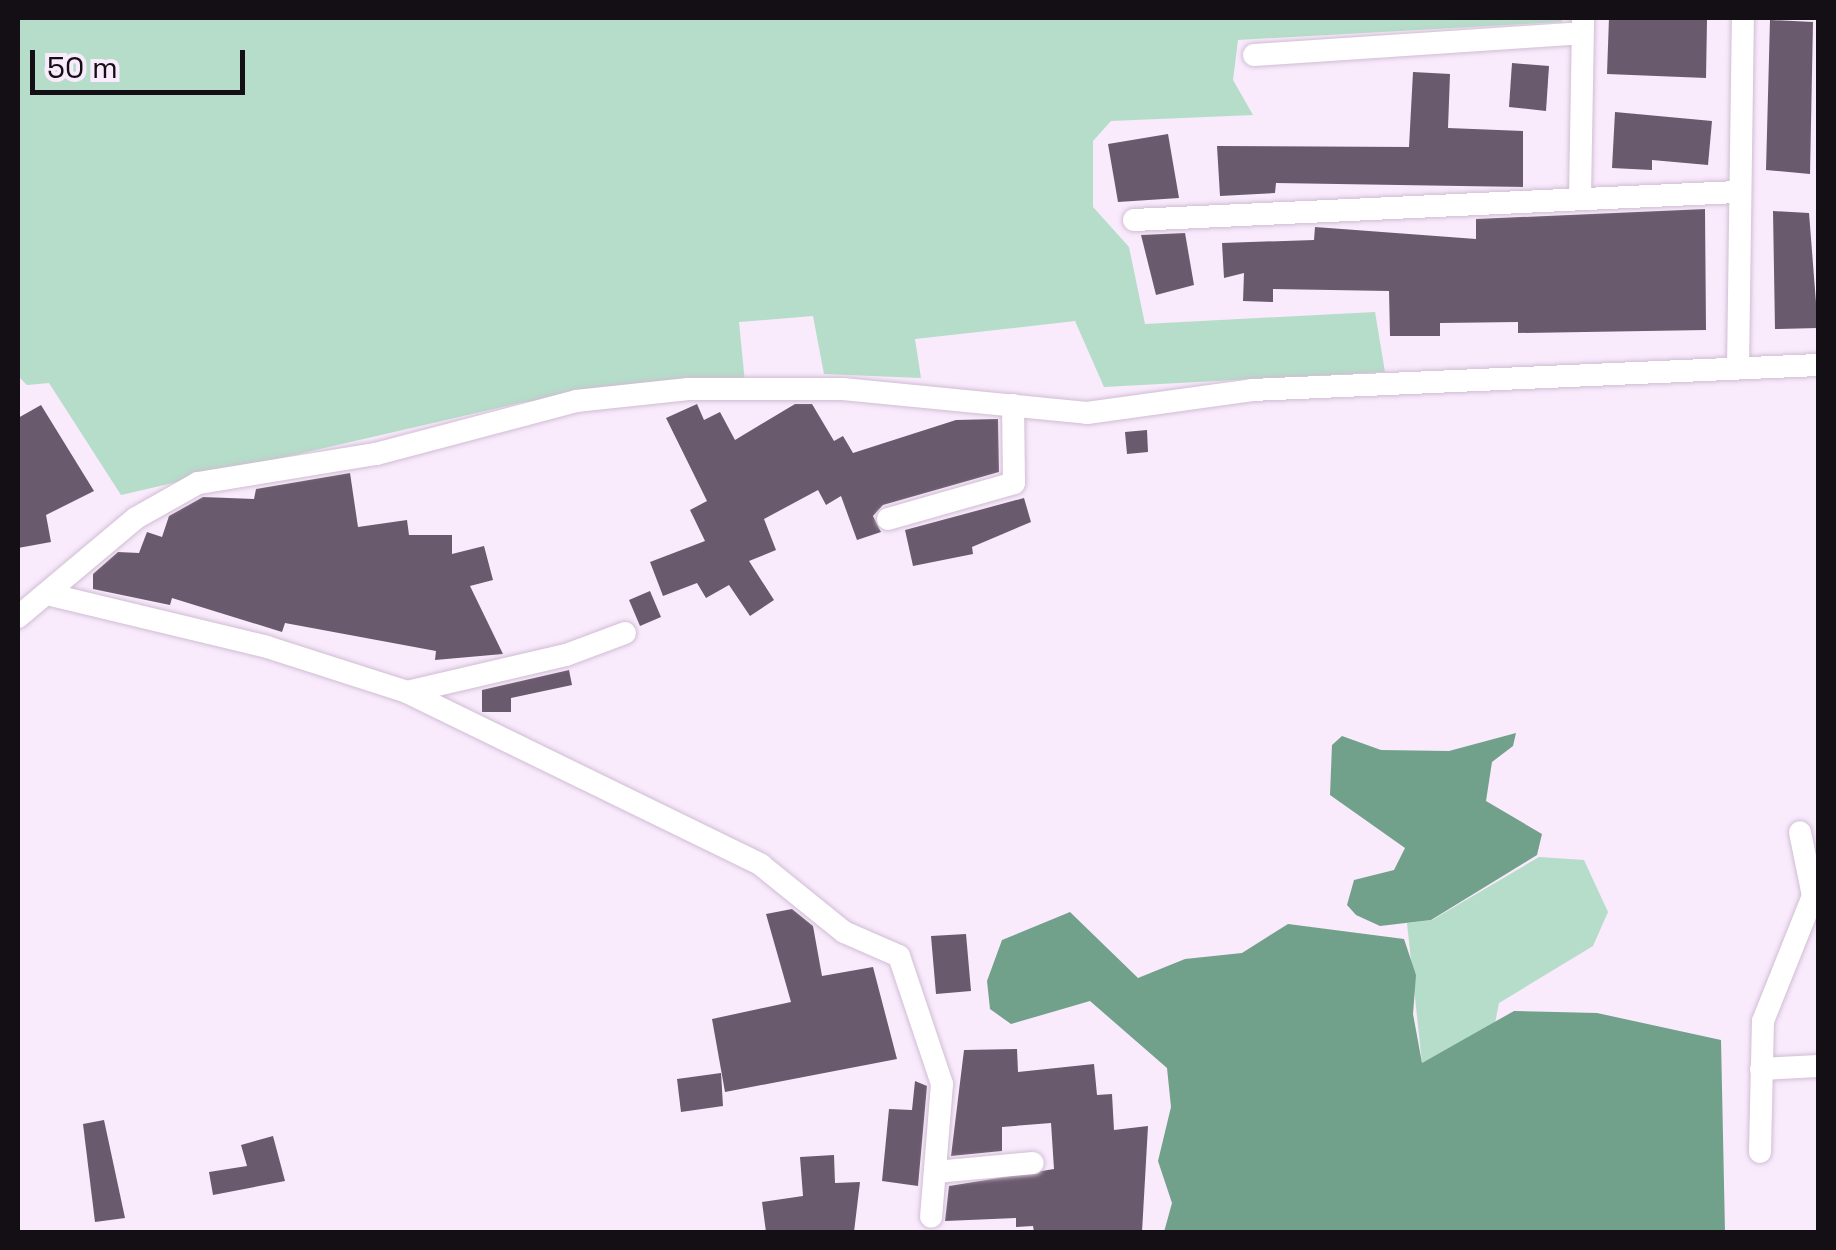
<!DOCTYPE html>
<html>
<head>
<meta charset="utf-8">
<style>
	body { margin:0 }
	#map { position:relative; width:1836px; height:1250px; overflow:hidden; background:#f9eafc; font-family:"Space Grotesk",sans-serif }
	div>[style] { position:absolute }
	.green>* { inset:0; background:#b5ddc9 }
	.water>* { inset:0; background:#71a18a }
	.building>* { inset:0; background:#6a5a6d }
	.roads { filter:drop-shadow(0 0 2px #d0bdd3) drop-shadow(0 0 2px #d0bdd3) }
	.street>* { height:22px; margin:-11px; padding:0 11px; transform-origin:11px; border-radius:11px; background:#fff }
	span { translate:-50% -50%; white-space:nowrap; text-align:center; line-height:1.15; -webkit-text-stroke:10px #f9eafc; paint-order:stroke }
	.frame { position:absolute; inset:0; border:20px solid #140e15; pointer-events:none }
	.scale { position:absolute; left:30px; top:50px; width:215px; height:45px; box-sizing:border-box; border:5px solid #140e15; border-top:0; padding-left:12px; font-size:30px; line-height:35px; white-space:nowrap; color:#140e15; -webkit-text-stroke:8px #f9eafc; paint-order:stroke }
</style>
</head>
<body>
<div id="map">
	<div class="green">
		<div style="clip-path:polygon(18px 18px,1562px 18px,1562px 22px,1238px 40px,1233px 80px,1253px 115px,1111px 121px,1093px 141px,1093px 207px,1129px 247px,1145px 324px,1375px 312px,1385px 372px,1104px 387px,1075px 321px,915px 339px,921px 378px,824px 374px,813px 316px,739px 322px,745px 383px,524px 402px,121px 495px,49px 383px,27px 385px,18px 376px)"></div>
		<div style="clip-path:polygon(1539px 857px,1584px 860px,1608px 912px,1593px 946px,1499px 1003px,1495px 1023px,1422px 1063px,1407px 923px,1432px 920px)"></div>
	</div>
	<div class="water">
		<div style="clip-path:polygon(1516px 733px,1513px 746px,1492px 762px,1486px 801px,1542px 834px,1537px 855px,1431px 920px,1380px 926px,1356px 915px,1347px 905px,1354px 880px,1394px 870px,1405px 848px,1330px 795px,1332px 745px,1342px 736px,1381px 750px,1449px 751px)"></div>
		<div style="clip-path:polygon(1070px 912px,1138px 978px,1185px 959px,1242px 953px,1288px 924px,1404px 939px,1416px 975px,1413px 1014px,1422px 1063px,1514px 1011px,1597px 1013px,1721px 1040px,1725px 1232px,1164px 1232px,1172px 1203px,1158px 1161px,1171px 1107px,1167px 1068px,1090px 1001px,1011px 1024px,990px 1009px,987px 981px,1002px 940px)"></div>
	</div>
	<div class="building">
		<div style="clip-path:polygon(1609px 18px,1707px 20px,1706px 78px,1607px 74px)"></div>
		<div style="clip-path:polygon(1770px 20px,1813px 22px,1810px 174px,1766px 170px)"></div>
		<div style="clip-path:polygon(1512px 63px,1549px 66px,1546px 111px,1509px 107px)"></div>
		<div style="clip-path:polygon(1413px 72px,1450px 74px,1448px 128px,1523px 131px,1523px 187px,1276px 183px,1275px 193px,1220px 196px,1217px 146px,1409px 147px)"></div>
		<div style="clip-path:polygon(1615px 112px,1712px 121px,1708px 165px,1652px 160px,1652px 170px,1612px 168px)"></div>
		<div style="clip-path:polygon(1168px 134px,1179px 198px,1118px 202px,1108px 144px)"></div>
		<div style="clip-path:polygon(1705px 209px,1706px 330px,1518px 333px,1518px 322px,1440px 323px,1440px 336px,1390px 336px,1389px 291px,1273px 289px,1273px 302px,1243px 301px,1244px 273px,1224px 278px,1222px 243px,1314px 240px,1315px 227px,1476px 239px,1476px 219px)"></div>
		<div style="clip-path:polygon(1773px 211px,1809px 213px,1818px 328px,1775px 329px)"></div>
		<div style="clip-path:polygon(1185px 233px,1194px 285px,1156px 295px,1141px 235px)"></div>
		<div style="clip-path:polygon(697px 404px,704px 420px,720px 412px,735px 440px,795px 404px,812px 404px,834px 441px,843px 436px,853px 453px,956px 420px,998px 419px,999px 472px,883px 505px,873px 516px,881px 532px,857px 540px,841px 496px,826px 505px,818px 490px,764px 519px,776px 550px,749px 561px,774px 600px,750px 616px,729px 585px,706px 598px,697px 583px,663px 596px,650px 562px,705px 541px,690px 510px,707px 501px,666px 418px)"></div>
		<div style="clip-path:polygon(41px 405px,94px 491px,46px 515px,51px 542px,18px 548px,18px 418px)"></div>
		<div style="clip-path:polygon(1147px 430px,1148px 452px,1127px 454px,1125px 432px)"></div>
		<div style="clip-path:polygon(350px 473px,358px 527px,407px 520px,409px 535px,452px 535px,452px 554px,484px 546px,493px 580px,470px 586px,503px 654px,435px 660px,436px 651px,285px 623px,282px 632px,172px 598px,170px 605px,93px 589px,93px 574px,118px 552px,139px 553px,147px 532px,162px 537px,169px 516px,203px 497px,254px 499px,256px 489px)"></div>
		<div style="clip-path:polygon(1024px 498px,1031px 522px,972px 547px,973px 554px,913px 566px,905px 530px)"></div>
		<div style="clip-path:polygon(650px 591px,661px 617px,640px 626px,629px 600px)"></div>
		<div style="clip-path:polygon(569px 670px,572px 685px,511px 698px,511px 712px,482px 712px,482px 690px)"></div>
		<div style="clip-path:polygon(792px 909px,813px 926px,822px 976px,873px 967px,897px 1059px,725px 1092px,712px 1019px,791px 1002px,766px 914px)"></div>
		<div style="clip-path:polygon(966px 934px,971px 991px,936px 994px,931px 936px)"></div>
		<div style="clip-path:polygon(1017px 1049px,1018px 1072px,1094px 1064px,1097px 1095px,1112px 1094px,1114px 1130px,1148px 1126px,1142px 1232px,1034px 1232px,1033px 1226px,1016px 1227px,1016px 1218px,945px 1221px,949px 1186px,1054px 1169px,1051px 1123px,1002px 1127px,1002px 1151px,951px 1156px,964px 1050px)"></div>
		<div style="clip-path:polygon(721px 1073px,723px 1106px,681px 1112px,677px 1079px)"></div>
		<div style="clip-path:polygon(915px 1081px,927px 1086px,918px 1186px,882px 1181px,889px 1109px,912px 1110px)"></div>
		<div style="clip-path:polygon(104px 1120px,125px 1218px,95px 1222px,83px 1124px)"></div>
		<div style="clip-path:polygon(273px 1136px,285px 1181px,213px 1195px,209px 1172px,247px 1166px,241px 1145px)"></div>
		<div style="clip-path:polygon(834px 1155px,835px 1183px,860px 1182px,854px 1232px,766px 1232px,762px 1202px,803px 1196px,800px 1157px)"></div>
	</div>
	<div class="roads">
		<div class="street">
			<div style="left:1254px;top:55px;width:328px;rotate:-3.8deg"></div>
			<div style="left:1580px;top:197px;width:176px;rotate:-89deg"></div>
			<div style="left:1134px;top:220px;width:604px;rotate:-2.66deg"></div>
			<div style="left:1738px;top:368px;width:350px;rotate:-89.2deg"></div>
			<div style="left:888px;top:519px;width:131px;rotate:-15.9deg"></div>
			<div style="left:1014px;top:483px;width:78px;rotate:-90.7deg"></div>
			<div style="left:47px;top:594px;width:226px;rotate:13.5deg"></div>
			<div style="left:267px;top:647px;width:147px;rotate:17.8deg"></div>
			<div style="left:407px;top:692px;width:394px;rotate:26deg"></div>
			<div style="left:761px;top:865px;width:107px;rotate:38.9deg"></div>
			<div style="left:844px;top:932px;width:60px;rotate:23.6deg"></div>
			<div style="left:899px;top:956px;width:135px;rotate:71.4deg"></div>
			<div style="left:942px;top:1084px;width:133px;rotate:94.7deg"></div>
			<div style="left:18px;top:617px;width:154px;rotate:-40deg"></div>
			<div style="left:136px;top:518px;width:71px;rotate:-29.4deg"></div>
			<div style="left:198px;top:483px;width:180px;rotate:-9.3deg"></div>
			<div style="left:376px;top:454px;width:207px;rotate:-14.8deg"></div>
			<div style="left:576px;top:401px;width:113px;rotate:-6.1deg"></div>
			<div style="left:688px;top:389px;width:155px"></div>
			<div style="left:843px;top:389px;width:245px;rotate:5.6deg"></div>
			<div style="left:1087px;top:413px;width:167px;rotate:-7.9deg"></div>
			<div style="left:1252px;top:390px;width:567px;rotate:-2.53deg"></div>
			<div style="left:407px;top:692px;width:163px;rotate:-13.1deg"></div>
			<div style="left:566px;top:655px;width:63px;rotate:-20.4deg"></div>
			<div style="left:1761px;top:1069px;width:57px;rotate:-3deg"></div>
			<div style="left:1760px;top:1152px;width:131px;rotate:-88.7deg"></div>
			<div style="left:1763px;top:1021px;width:135px;rotate:-68.2deg"></div>
			<div style="left:1813px;top:896px;width:65px;rotate:-101.5deg"></div>
			<div style="left:936px;top:1172px;width:97px;rotate:-5.3deg"></div>
		</div>
	</div>
	<div class="frame"></div>
	<div class="scale">50 m</div>
</div>
</body>
</html>
